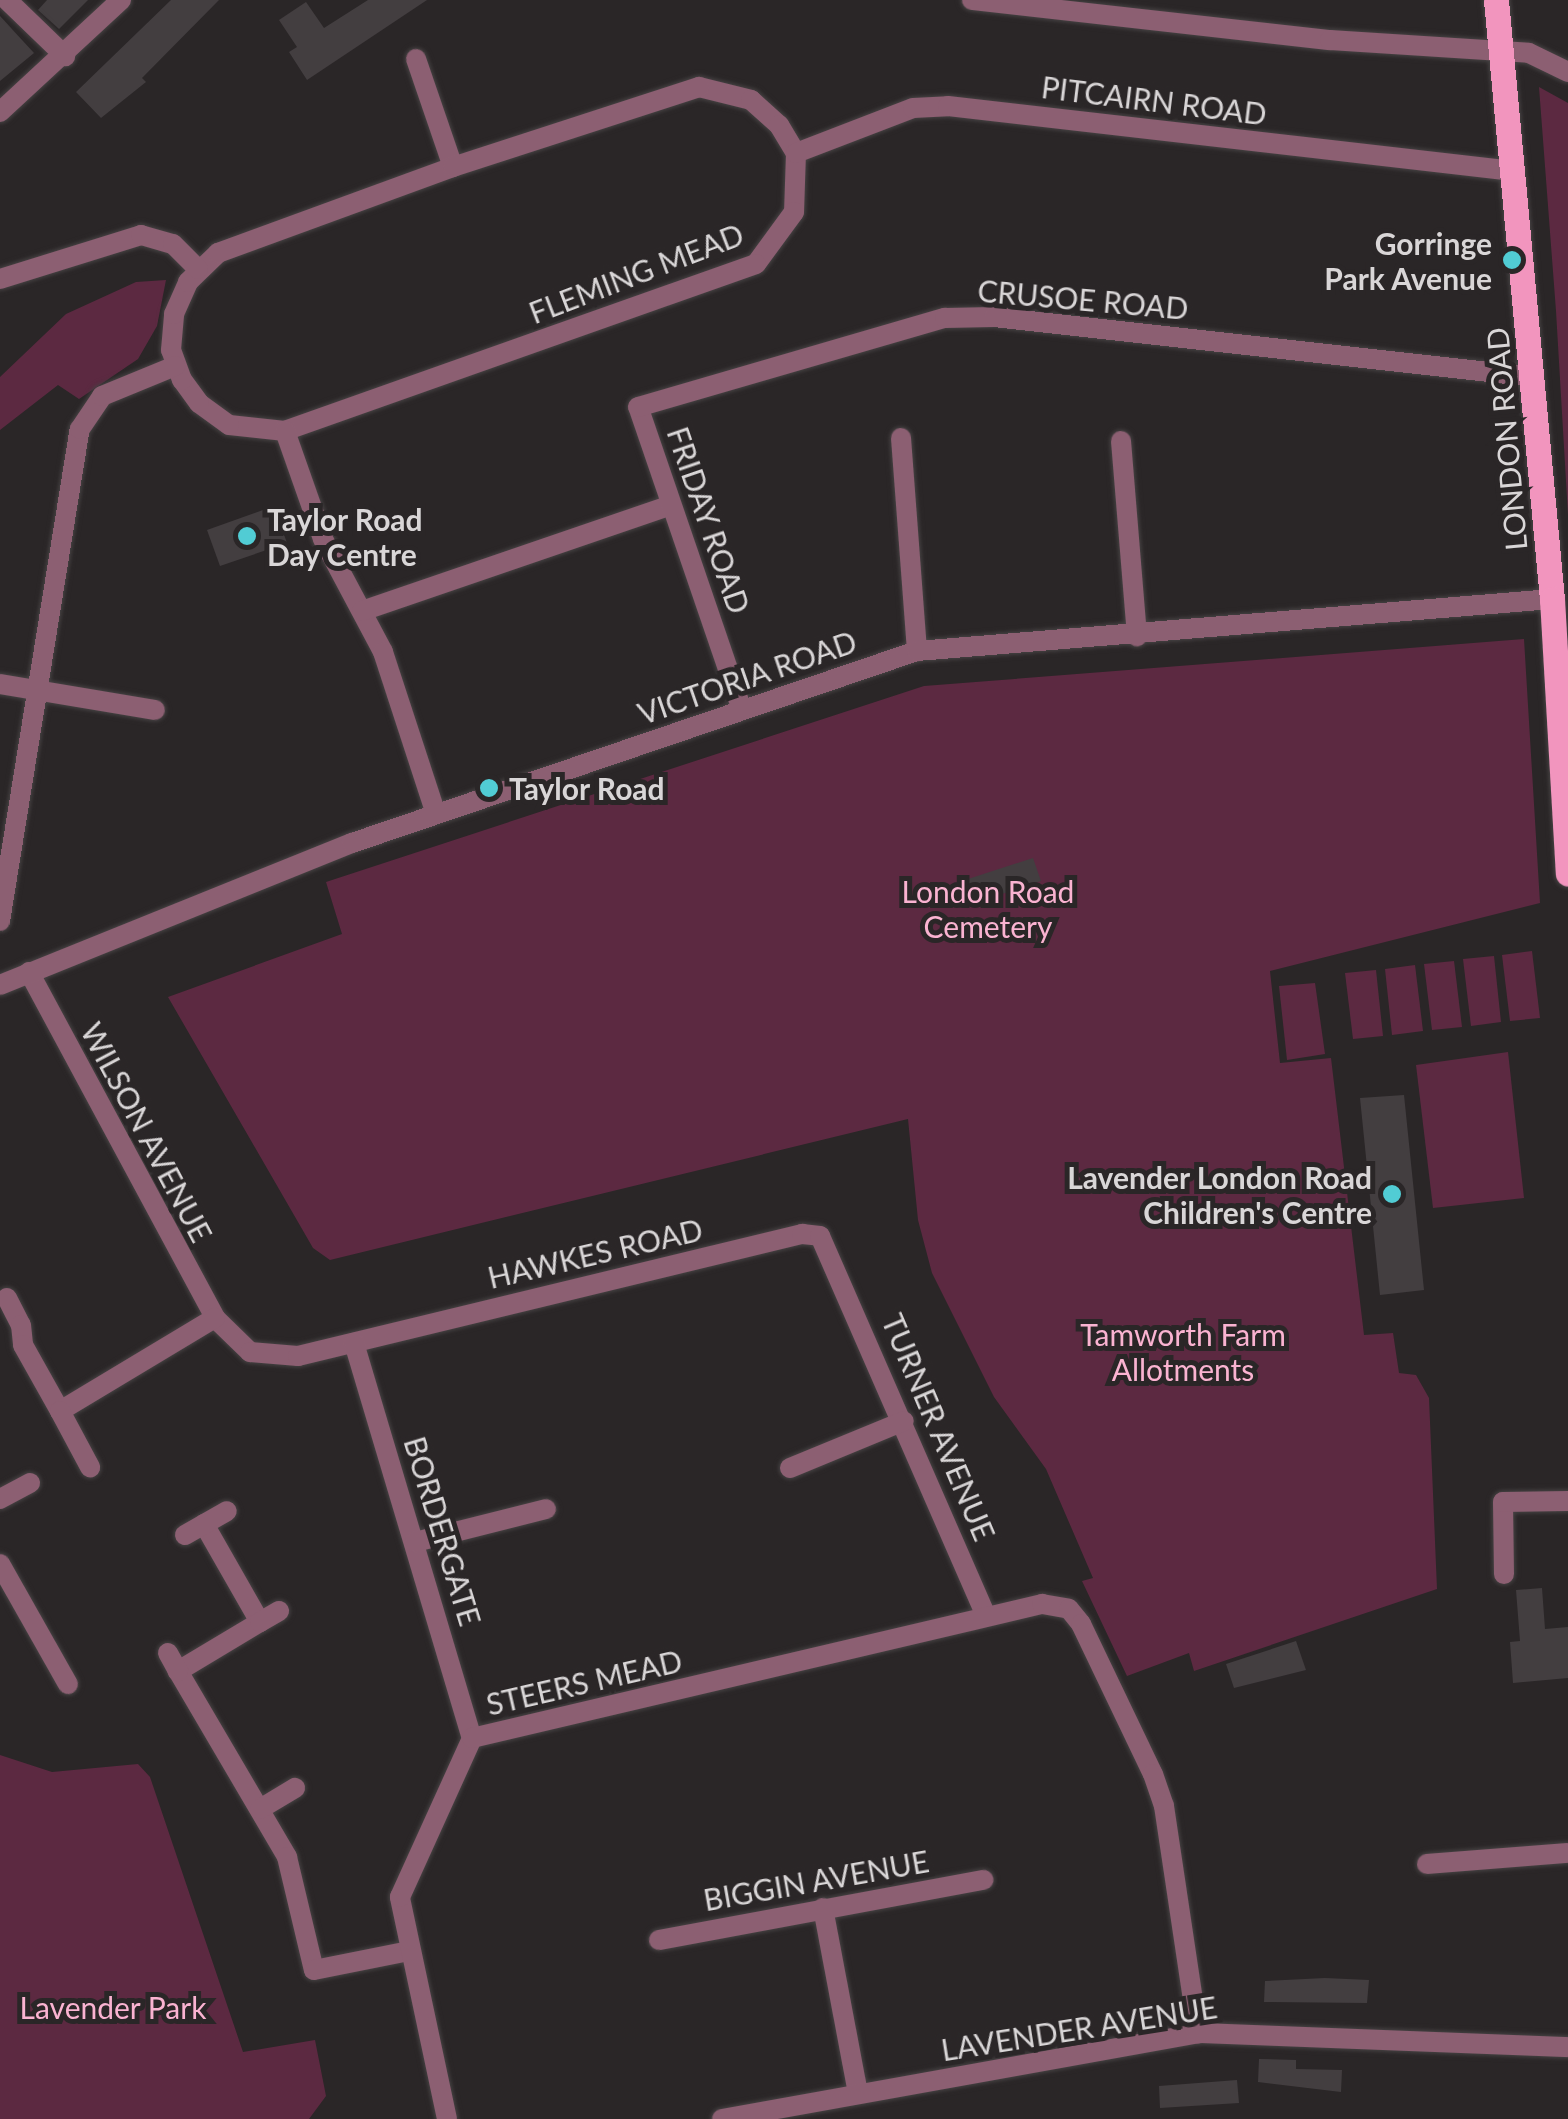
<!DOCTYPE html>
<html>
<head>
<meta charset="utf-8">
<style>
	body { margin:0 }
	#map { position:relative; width:1568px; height:2119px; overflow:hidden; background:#2a2627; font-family:Lato,sans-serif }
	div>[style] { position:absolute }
	.green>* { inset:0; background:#5c2941 }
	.building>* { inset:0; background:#433e40 }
	.roads { filter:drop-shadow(0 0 2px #464243) drop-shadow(0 0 2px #464243) }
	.minor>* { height:20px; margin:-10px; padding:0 10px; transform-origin:10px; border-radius:10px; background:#8c5f72 }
	.tertiary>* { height:20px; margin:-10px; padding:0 10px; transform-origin:10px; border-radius:10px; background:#8c5f72 }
	.primary>* { height:25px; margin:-12.5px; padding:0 12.5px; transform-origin:12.5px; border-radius:12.5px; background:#f295be }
	.dots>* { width:28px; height:28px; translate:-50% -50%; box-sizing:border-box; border:5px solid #2a2627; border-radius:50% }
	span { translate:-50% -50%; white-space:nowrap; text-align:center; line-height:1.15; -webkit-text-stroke:10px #2a2627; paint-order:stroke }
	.street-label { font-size:30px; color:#d9d6d7 }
	.poi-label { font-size:30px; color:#d9d6d7; font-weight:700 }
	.right { translate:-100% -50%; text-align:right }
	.left { translate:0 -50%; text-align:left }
	.park-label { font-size:30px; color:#fab3d1 }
</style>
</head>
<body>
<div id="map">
	<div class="green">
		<div style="clip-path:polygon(1539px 87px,1568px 103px,1568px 515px,1556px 311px)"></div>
		<div style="clip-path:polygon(166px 280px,157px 326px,138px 359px,79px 399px,58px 385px,0 430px,0 377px,66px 314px,136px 282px)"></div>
		<div style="clip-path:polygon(1524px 639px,1540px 903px,1270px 971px,1280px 1063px,1331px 1058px,1364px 1335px,1393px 1333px,1399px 1373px,1416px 1375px,1429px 1398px,1437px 1589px,1194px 1671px,1189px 1653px,1127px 1676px,1082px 1581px,1093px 1578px,1046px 1469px,994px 1397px,932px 1273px,918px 1220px,908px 1119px,330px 1260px,313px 1248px,168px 997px,342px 934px,326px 882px,924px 686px)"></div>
		<div style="clip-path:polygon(1532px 951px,1540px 1018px,1510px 1021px,1502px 955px)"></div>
		<div style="clip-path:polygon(1494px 956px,1501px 1022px,1471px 1026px,1463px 959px)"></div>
		<div style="clip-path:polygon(1454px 961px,1462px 1027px,1432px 1030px,1424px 964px)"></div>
		<div style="clip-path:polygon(1415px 965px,1423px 1031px,1392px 1035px,1385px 969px)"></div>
		<div style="clip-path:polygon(1376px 970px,1383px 1036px,1353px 1039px,1345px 973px)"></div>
		<div style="clip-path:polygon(1315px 983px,1325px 1054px,1287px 1060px,1279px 986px)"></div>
		<div style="clip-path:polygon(1508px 1052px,1524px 1198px,1433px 1208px,1416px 1065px)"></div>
		<div style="clip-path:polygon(0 1755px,52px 1772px,138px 1764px,150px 1777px,243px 2052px,315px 2040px,326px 2096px,309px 2119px,0 2119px)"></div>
	</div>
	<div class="building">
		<div style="clip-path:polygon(47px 0,88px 0,59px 29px,38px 10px)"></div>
		<div style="clip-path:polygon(171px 0,219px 0,142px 78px,146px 82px,101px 118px,76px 92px)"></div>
		<div style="clip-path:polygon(368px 0,427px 0,307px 80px,289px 52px,297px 47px,279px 20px,306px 2px,324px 28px)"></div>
		<div style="clip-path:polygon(0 16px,34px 53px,0 81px)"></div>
		<div style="clip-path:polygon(274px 506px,287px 543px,220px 566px,207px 530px)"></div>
		<div style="clip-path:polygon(1033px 858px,1041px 881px,975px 903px,968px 879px)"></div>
		<div style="clip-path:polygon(1404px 1095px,1424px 1290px,1380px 1295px,1360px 1098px)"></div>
		<div style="clip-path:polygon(1542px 1588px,1545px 1629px,1568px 1627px,1568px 1678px,1513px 1683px,1510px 1642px,1520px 1641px,1516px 1590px)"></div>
		<div style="clip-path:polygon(1296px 1641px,1306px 1670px,1234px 1688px,1226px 1664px)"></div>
		<div style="clip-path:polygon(1325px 1978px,1369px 1980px,1367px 2003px,1264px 2002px,1265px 1981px)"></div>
		<div style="clip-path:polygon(1259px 2059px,1296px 2060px,1296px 2069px,1342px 2070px,1341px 2092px,1258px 2082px)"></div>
		<div style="clip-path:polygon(1237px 2080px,1239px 2103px,1160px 2108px,1159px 2086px)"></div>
	</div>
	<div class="roads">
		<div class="minor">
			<div style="left:7px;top:0;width:81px;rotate:44deg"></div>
			<div style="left:972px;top:0;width:360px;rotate:6.4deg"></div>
			<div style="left:1330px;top:40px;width:199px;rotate:3.7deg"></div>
			<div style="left:1529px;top:53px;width:43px;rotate:26deg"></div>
			<div style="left:416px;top:59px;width:114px;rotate:71.1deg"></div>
			<div style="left:699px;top:87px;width:54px;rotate:14deg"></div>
			<div style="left:751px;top:100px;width:38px;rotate:42deg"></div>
			<div style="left:779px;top:125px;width:33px;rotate:59deg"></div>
			<div style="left:796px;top:153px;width:59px;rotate:91.9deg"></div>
			<div style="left:794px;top:212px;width:64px;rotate:126.2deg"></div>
			<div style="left:756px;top:264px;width:500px;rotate:160.5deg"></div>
			<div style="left:285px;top:431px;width:56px;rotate:-173.9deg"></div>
			<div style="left:229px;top:425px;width:37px;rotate:-144deg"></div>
			<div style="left:199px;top:403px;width:29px;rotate:-126deg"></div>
			<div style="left:182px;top:380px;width:32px;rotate:-110deg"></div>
			<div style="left:171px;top:350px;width:36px;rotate:-85deg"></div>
			<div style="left:174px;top:314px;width:35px;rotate:-66deg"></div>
			<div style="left:188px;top:282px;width:42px;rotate:-44deg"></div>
			<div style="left:218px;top:253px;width:250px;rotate:-20.1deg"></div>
			<div style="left:453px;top:167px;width:259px;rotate:-18deg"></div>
			<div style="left:0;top:112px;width:165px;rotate:-42.8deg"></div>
			<div style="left:796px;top:153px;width:125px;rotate:-21deg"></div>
			<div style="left:913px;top:108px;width:35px;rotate:-3deg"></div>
			<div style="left:948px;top:106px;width:569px;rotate:6.56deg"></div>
			<div style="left:0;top:279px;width:148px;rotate:-17.3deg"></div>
			<div style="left:141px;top:235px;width:33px;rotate:16deg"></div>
			<div style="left:173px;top:244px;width:35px;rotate:45deg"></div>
			<div style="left:285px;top:431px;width:114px;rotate:70.6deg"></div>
			<div style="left:323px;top:539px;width:128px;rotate:62deg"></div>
			<div style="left:383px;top:652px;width:170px;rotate:71.9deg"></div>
			<div style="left:901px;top:438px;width:214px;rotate:85.7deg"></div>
			<div style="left:1121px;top:441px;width:196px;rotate:85.3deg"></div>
			<div style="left:362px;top:611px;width:327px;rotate:-18.9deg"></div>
			<div style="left:0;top:684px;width:157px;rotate:9.5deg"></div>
			<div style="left:742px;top:710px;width:320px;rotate:-108.9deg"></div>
			<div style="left:638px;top:407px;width:320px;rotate:-16.2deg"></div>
			<div style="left:945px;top:318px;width:49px;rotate:-1.2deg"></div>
			<div style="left:994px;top:317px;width:543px;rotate:6.34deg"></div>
			<div style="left:0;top:921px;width:498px;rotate:-80.8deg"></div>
			<div style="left:80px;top:429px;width:40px;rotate:-56deg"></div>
			<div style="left:102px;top:396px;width:79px;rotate:-22.3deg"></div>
			<div style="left:29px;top:972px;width:393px;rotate:61.7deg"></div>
			<div style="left:215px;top:1318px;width:49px;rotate:44.2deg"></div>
			<div style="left:250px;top:1352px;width:48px;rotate:4.8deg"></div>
			<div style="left:298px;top:1356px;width:519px;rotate:-13.61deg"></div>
			<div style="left:802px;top:1234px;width:18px;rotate:6deg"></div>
			<div style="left:820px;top:1236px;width:415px;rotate:66.4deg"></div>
			<div style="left:0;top:985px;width:380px;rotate:-22deg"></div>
			<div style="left:352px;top:843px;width:597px;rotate:-18.77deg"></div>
			<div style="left:917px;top:651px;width:637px;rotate:-4.68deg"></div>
			<div style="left:7px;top:1298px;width:30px;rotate:63deg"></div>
			<div style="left:21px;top:1325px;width:20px;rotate:84deg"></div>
			<div style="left:23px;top:1345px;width:76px;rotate:60.7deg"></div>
			<div style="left:60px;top:1411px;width:181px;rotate:-31deg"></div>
			<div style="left:354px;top:1343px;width:412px;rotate:73.4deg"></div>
			<div style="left:60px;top:1411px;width:64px;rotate:61.8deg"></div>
			<div style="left:790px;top:1468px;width:123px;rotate:-22.4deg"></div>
			<div style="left:0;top:1499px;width:34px;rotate:-28deg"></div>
			<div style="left:204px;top:1524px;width:113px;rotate:60.3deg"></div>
			<div style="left:260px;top:1622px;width:96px;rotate:149.1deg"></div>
			<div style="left:178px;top:1671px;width:216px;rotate:59.6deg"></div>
			<div style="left:287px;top:1857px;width:116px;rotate:76.6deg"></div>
			<div style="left:314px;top:1970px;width:97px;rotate:-11.3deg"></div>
			<div style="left:185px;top:1535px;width:48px;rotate:-29.7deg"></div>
			<div style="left:415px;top:1542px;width:135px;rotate:-14.1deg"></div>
			<div style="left:0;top:1564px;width:138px;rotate:60.5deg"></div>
			<div style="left:1504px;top:1574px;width:72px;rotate:-90.8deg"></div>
			<div style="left:1503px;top:1502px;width:65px;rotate:-0.9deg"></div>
			<div style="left:260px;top:1622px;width:22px;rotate:-30deg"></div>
			<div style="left:168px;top:1653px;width:21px;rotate:61deg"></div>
			<div style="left:260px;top:1809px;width:41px;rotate:-31deg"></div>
			<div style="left:1427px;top:1864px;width:141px;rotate:-4.5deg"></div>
			<div style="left:823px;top:1908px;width:188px;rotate:79.3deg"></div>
			<div style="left:659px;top:1940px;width:330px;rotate:-10.5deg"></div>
			<div style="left:447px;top:2119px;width:227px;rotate:-102deg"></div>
			<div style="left:400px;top:1897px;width:175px;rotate:-65.6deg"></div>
			<div style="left:472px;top:1738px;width:586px;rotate:-13.23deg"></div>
			<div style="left:1042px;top:1604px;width:27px;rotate:10deg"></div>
			<div style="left:1069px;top:1609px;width:19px;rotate:51deg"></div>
			<div style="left:1081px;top:1624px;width:166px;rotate:64.4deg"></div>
			<div style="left:1153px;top:1774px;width:34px;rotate:71deg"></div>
			<div style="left:1164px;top:1806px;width:230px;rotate:81.5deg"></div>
		</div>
		<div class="tertiary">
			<div style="left:722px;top:2119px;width:484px;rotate:-10.2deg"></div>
			<div style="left:1198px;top:2033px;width:370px;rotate:2.2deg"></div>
		</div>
		<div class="primary">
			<div style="left:1496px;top:0;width:602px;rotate:84.66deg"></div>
			<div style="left:1552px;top:599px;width:275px;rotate:86.7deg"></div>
		</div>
	</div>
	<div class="dots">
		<div style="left:1512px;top:260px;background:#51ccd4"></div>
		<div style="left:247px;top:536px;background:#51ccd4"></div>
		<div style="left:489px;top:788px;background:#51ccd4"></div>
		<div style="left:1392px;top:1194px;background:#51ccd4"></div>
	</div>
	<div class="street-label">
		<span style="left:1154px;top:100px;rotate:7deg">PITCAIRN ROAD</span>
		<span style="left:636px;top:273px;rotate:-21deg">FLEMING MEAD</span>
		<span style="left:1083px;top:299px;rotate:5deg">CRUSOE ROAD</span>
		<span style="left:1506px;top:439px;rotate:-95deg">LONDON ROAD</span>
		<span style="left:709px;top:520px;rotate:71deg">FRIDAY ROAD</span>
		<span style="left:747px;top:677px;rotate:-19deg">VICTORIA ROAD</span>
		<span style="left:147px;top:1132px;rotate:62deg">WILSON AVENUE</span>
		<span style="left:595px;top:1253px;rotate:-13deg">HAWKES ROAD</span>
		<span style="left:939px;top:1427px;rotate:67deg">TURNER AVENUE</span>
		<span style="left:443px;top:1531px;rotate:73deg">BORDERGATE</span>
		<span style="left:584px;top:1682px;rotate:-13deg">STEERS MEAD</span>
		<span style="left:816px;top:1880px;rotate:-10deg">BIGGIN AVENUE</span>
		<span style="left:1079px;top:2028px;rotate:-9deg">LAVENDER AVENUE</span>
	</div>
	<div class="poi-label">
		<span class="right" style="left:1492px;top:260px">Gorringe<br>Park Avenue</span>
		<span class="left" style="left:267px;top:536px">Taylor Road<br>Day Centre</span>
		<span class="left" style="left:509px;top:788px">Taylor Road</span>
		<span class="right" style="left:1372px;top:1194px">Lavender London Road<br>Children's Centre</span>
	</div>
	<div class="park-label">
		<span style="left:988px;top:908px">London Road<br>Cemetery</span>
		<span style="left:1183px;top:1351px">Tamworth Farm<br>Allotments</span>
		<span style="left:113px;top:2007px">Lavender Park</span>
	</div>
</div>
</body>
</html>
